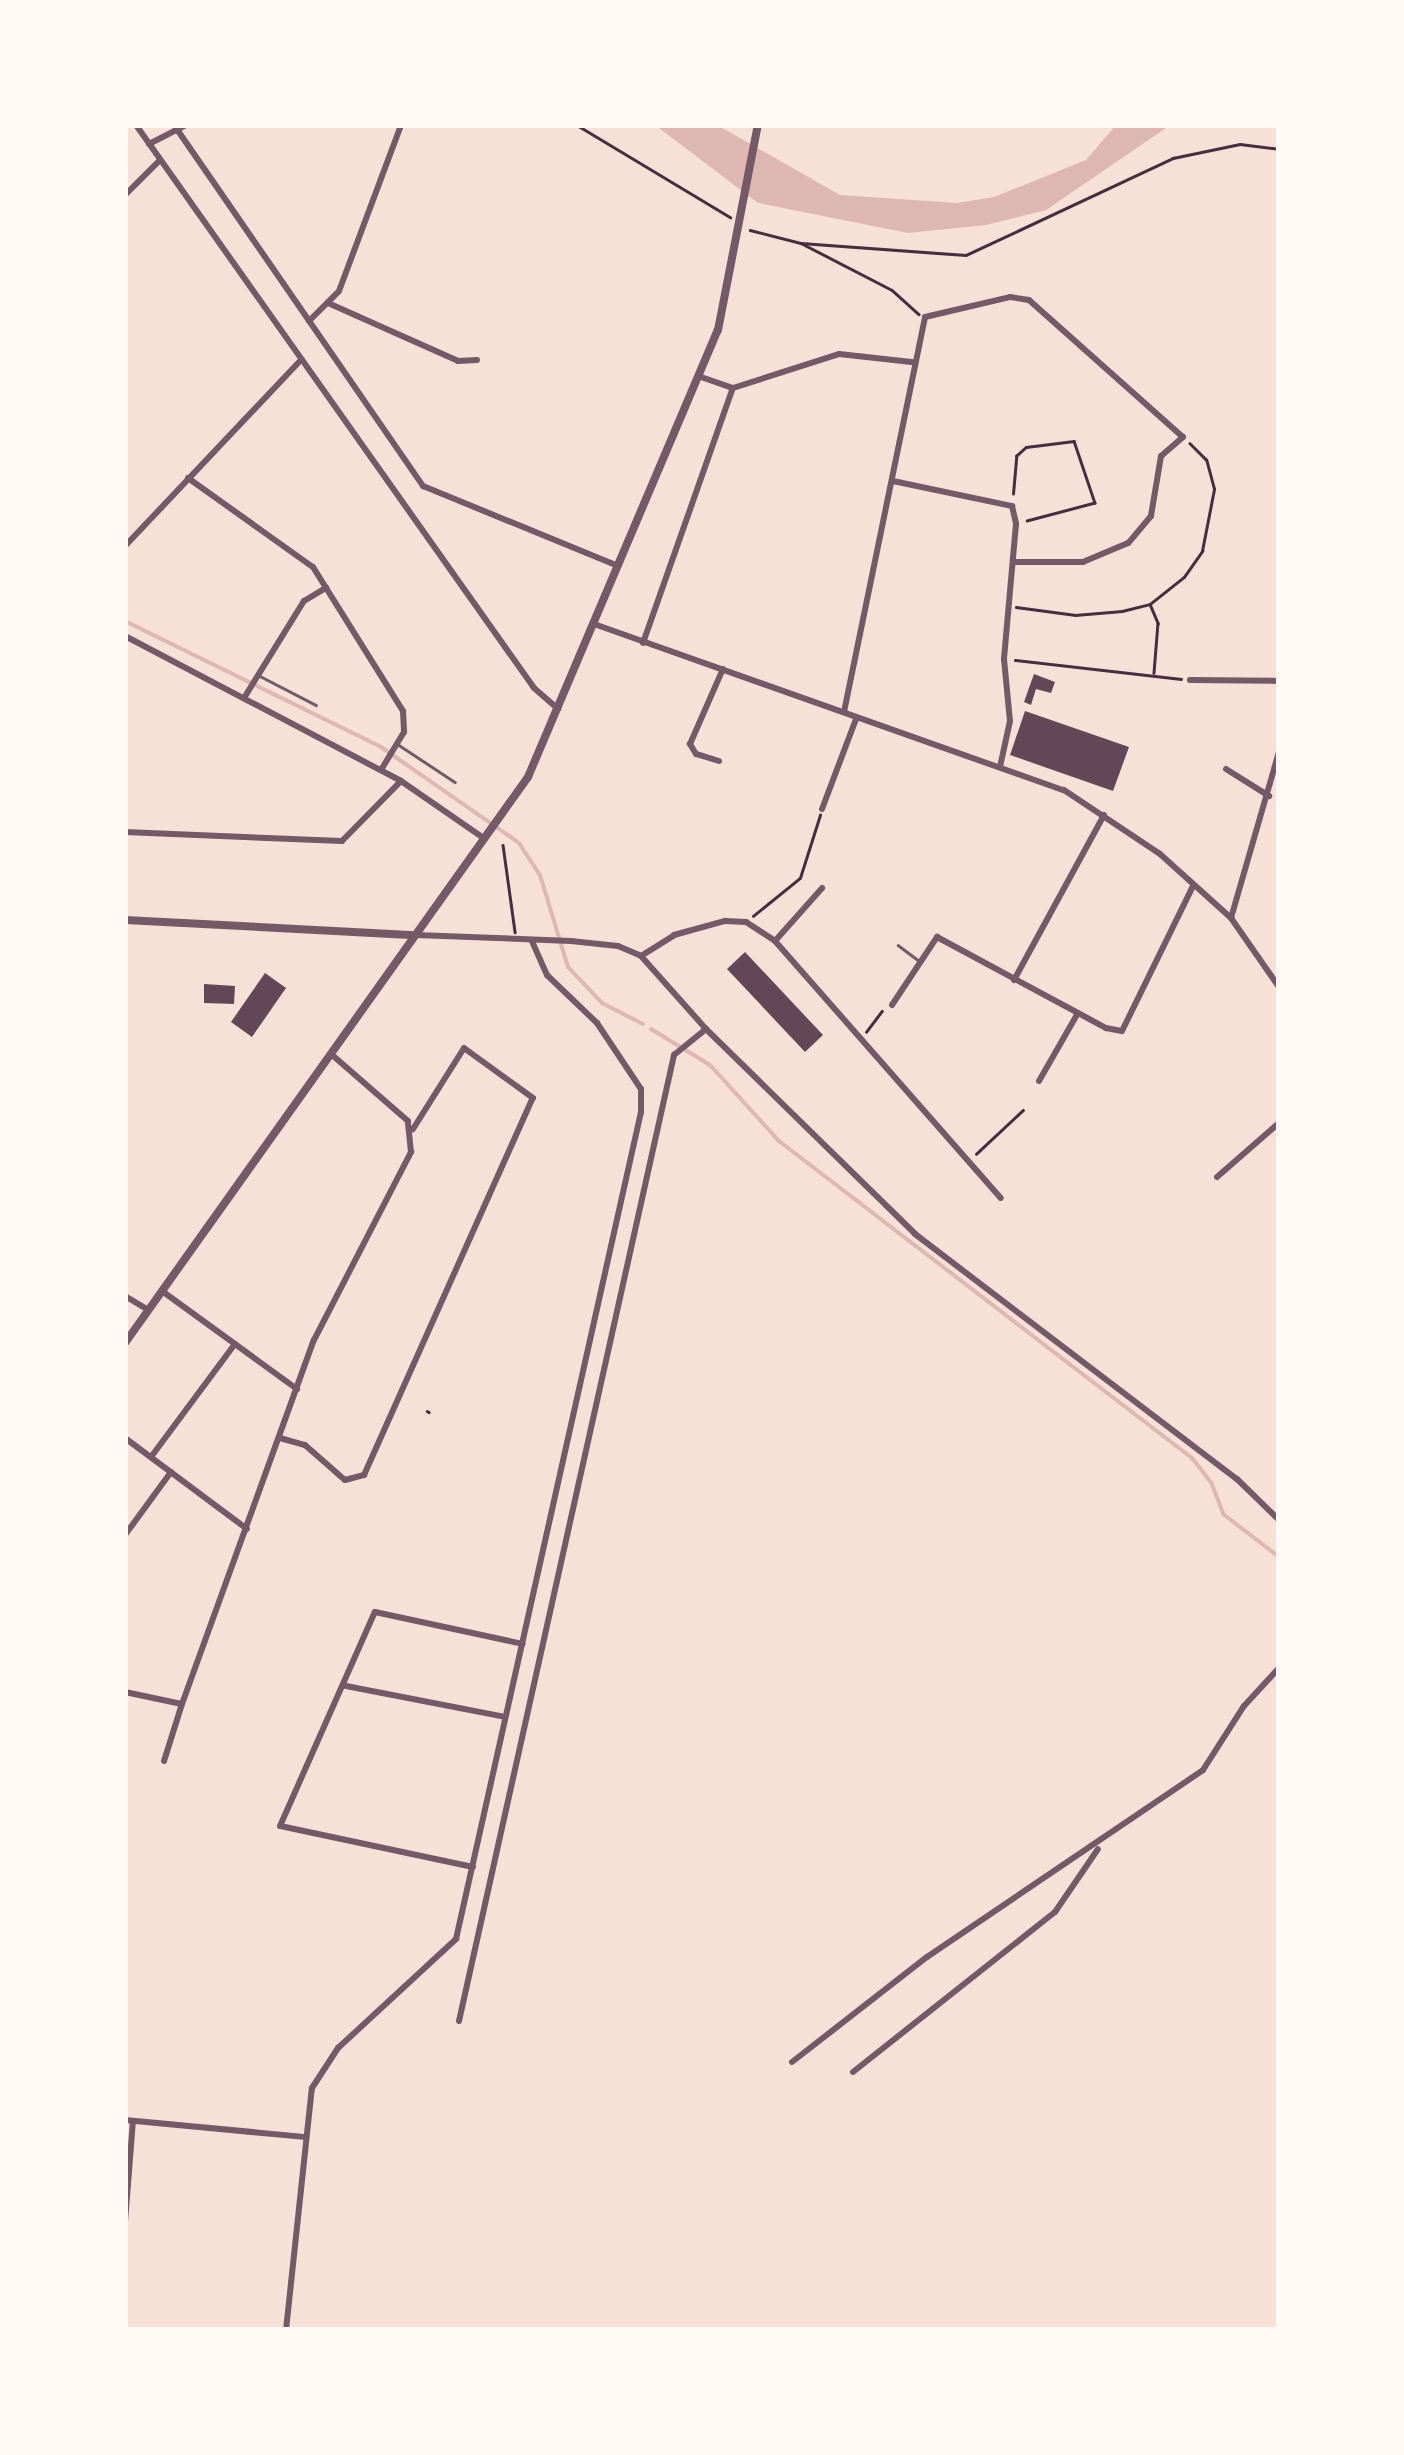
<!DOCTYPE html>
<html>
<head>
<meta charset="utf-8">
<style>
	body { margin:0 }
	#map { position:relative; width:1404px; height:2455px; overflow:hidden; background:#f7e1d7; font-family:Manrope,sans-serif }
	div>[style] { position:absolute }
	.water>* { inset:0; background:#dcb8b0 }
	.stream>* { height:4px; margin:-2px; padding:0 2px; transform-origin:2px; border-radius:2px; background:#dcb8b0 }
	.building>* { inset:0; background:#644757 }
	.path>* { height:2.5px; margin:-1.25px; padding:0 1.25px; transform-origin:1.25px; border-radius:1.25px; background:#4a2c40 }
	.service>* { height:2.5px; margin:-1.25px; padding:0 1.25px; transform-origin:1.25px; border-radius:1.25px; background:#755966 }
	.minor>* { height:6px; margin:-3px; padding:0 3px; transform-origin:3px; border-radius:3px; background:#755966 }
	.tertiary>* { height:8px; margin:-4px; padding:0 4px; transform-origin:4px; border-radius:4px; background:#755966 }
	span { translate:-50% -50%; white-space:nowrap; text-align:center; line-height:1.15; -webkit-text-stroke:8px #fffaf5; paint-order:stroke }
	.frame { position:absolute; inset:0; border:128px solid #fffaf5; pointer-events:none }
</style>
</head>
<body>
<div id="map">
	<div class="water">
		<div style="clip-path:polygon(655px 125px,717px 125px,840px 195px,957px 203px,994px 197px,1086px 160px,1116px 125px,1185px 125px,1166px 128px,1046px 210px,986px 225px,908px 233px,758px 203px)"></div>
	</div>
	<div class="stream">
		<div style="left:125px;top:621px;width:285px;rotate:26.2deg"></div>
		<div style="left:381px;top:747px;width:168px;rotate:34.8deg"></div>
		<div style="left:519px;top:843px;width:38px;rotate:57deg"></div>
		<div style="left:540px;top:875px;width:96px;rotate:73.1deg"></div>
		<div style="left:568px;top:967px;width:50px;rotate:46.6deg"></div>
		<div style="left:602px;top:1003px;width:46px;rotate:27.1deg"></div>
		<div style="left:651px;top:1029px;width:69px;rotate:31.4deg"></div>
		<div style="left:710px;top:1065px;width:103px;rotate:47.8deg"></div>
		<div style="left:779px;top:1141px;width:521px;rotate:37.51deg"></div>
		<div style="left:1192px;top:1458px;width:31px;rotate:52deg"></div>
		<div style="left:1211px;top:1482px;width:34px;rotate:69deg"></div>
		<div style="left:1223px;top:1514px;width:71px;rotate:37.5deg"></div>
	</div>
	<div class="building">
		<div style="clip-path:polygon(1034px 674px,1055px 682px,1051px 693px,1036px 689px,1031px 705px,1024px 702px)"></div>
		<div style="clip-path:polygon(1025px 711px,1129px 747px,1113px 791px,1010px 755px)"></div>
		<div style="clip-path:polygon(745px 952px,823px 1035px,805px 1052px,727px 969px)"></div>
		<div style="clip-path:polygon(265px 973px,286px 988px,252px 1037px,231px 1022px)"></div>
		<div style="clip-path:polygon(204px 984px,235px 986px,234px 1004px,204px 1003px)"></div>
	</div>
	<div class="path">
		<div style="left:577px;top:125px;width:179px;rotate:31deg"></div>
		<div style="left:750px;top:230px;width:53px;rotate:14.3deg"></div>
		<div style="left:801px;top:243px;width:102px;rotate:27.3deg"></div>
		<div style="left:892px;top:290px;width:36px;rotate:42deg"></div>
		<div style="left:801px;top:243px;width:165px;rotate:4.2deg"></div>
		<div style="left:966px;top:255px;width:229px;rotate:-25.1deg"></div>
		<div style="left:1173px;top:158px;width:68px;rotate:-11.8deg"></div>
		<div style="left:1240px;top:144px;width:39px;rotate:7deg"></div>
		<div style="left:1013px;top:494px;width:38px;rotate:-85deg"></div>
		<div style="left:1016px;top:456px;width:13px;rotate:-42deg"></div>
		<div style="left:1026px;top:447px;width:48px;rotate:-7.1deg"></div>
		<div style="left:1074px;top:441px;width:65px;rotate:71.3deg"></div>
		<div style="left:1095px;top:503px;width:70px;rotate:165.2deg"></div>
		<div style="left:1150px;top:604px;width:21px;rotate:67deg"></div>
		<div style="left:1158px;top:623px;width:50px;rotate:94.6deg"></div>
		<div style="left:1016px;top:607px;width:60px;rotate:7.7deg"></div>
		<div style="left:1075px;top:615px;width:47px;rotate:-4.9deg"></div>
		<div style="left:1122px;top:611px;width:29px;rotate:-14deg"></div>
		<div style="left:1150px;top:604px;width:43px;rotate:-38.5deg"></div>
		<div style="left:1184px;top:577px;width:32px;rotate:-55deg"></div>
		<div style="left:1202px;top:551px;width:63px;rotate:-79deg"></div>
		<div style="left:1214px;top:489px;width:30px;rotate:-105deg"></div>
		<div style="left:1206px;top:460px;width:23px;rotate:-135deg"></div>
		<div style="left:1015px;top:660px;width:167px;rotate:6.5deg"></div>
		<div style="left:503px;top:845px;width:88px;rotate:82.1deg"></div>
		<div style="left:753px;top:916px;width:60px;rotate:-39deg"></div>
		<div style="left:800px;top:878px;width:66px;rotate:-72.4deg"></div>
		<div style="left:866px;top:1032px;width:26px;rotate:-53deg"></div>
		<div style="left:976px;top:1154px;width:64px;rotate:-43.1deg"></div>
		<div style="left:427px;top:1411px;width:2px;rotate:27deg"></div>
	</div>
	<div class="service">
		<div style="left:260px;top:676px;width:63px;rotate:27.4deg"></div>
		<div style="left:399px;top:745px;width:67px;rotate:33.5deg"></div>
		<div style="left:898px;top:945px;width:25px;rotate:37deg"></div>
	</div>
	<div class="minor">
		<div style="left:136px;top:125px;width:689px;rotate:54.74deg"></div>
		<div style="left:534px;top:688px;width:32px;rotate:41deg"></div>
		<div style="left:174px;top:125px;width:439px;rotate:55.4deg"></div>
		<div style="left:423px;top:486px;width:211px;rotate:22.3deg"></div>
		<div style="left:149px;top:144px;width:42px;rotate:-27.2deg"></div>
		<div style="left:125px;top:195px;width:49px;rotate:-45deg"></div>
		<div style="left:328px;top:303px;width:142px;rotate:24deg"></div>
		<div style="left:458px;top:361px;width:19px;rotate:-3deg"></div>
		<div style="left:309px;top:321px;width:42px;rotate:-45deg"></div>
		<div style="left:339px;top:291px;width:177px;rotate:-69.5deg"></div>
		<div style="left:701px;top:377px;width:34px;rotate:19deg"></div>
		<div style="left:733px;top:388px;width:111px;rotate:-17.8deg"></div>
		<div style="left:839px;top:354px;width:73px;rotate:6.3deg"></div>
		<div style="left:188px;top:478px;width:153px;rotate:35.5deg"></div>
		<div style="left:313px;top:567px;width:170px;rotate:58deg"></div>
		<div style="left:403px;top:711px;width:21px;rotate:87deg"></div>
		<div style="left:404px;top:732px;width:44px;rotate:121.2deg"></div>
		<div style="left:893px;top:481px;width:122px;rotate:11.9deg"></div>
		<div style="left:1012px;top:506px;width:18px;rotate:77deg"></div>
		<div style="left:1016px;top:524px;width:136px;rotate:95.1deg"></div>
		<div style="left:1004px;top:659px;width:62px;rotate:84.5deg"></div>
		<div style="left:1010px;top:721px;width:47px;rotate:102.3deg"></div>
		<div style="left:125px;top:546px;width:257px;rotate:-46.6deg"></div>
		<div style="left:594px;top:624px;width:498px;rotate:19.5deg"></div>
		<div style="left:1064px;top:790px;width:115px;rotate:33.7deg"></div>
		<div style="left:1160px;top:854px;width:96px;rotate:42deg"></div>
		<div style="left:1231px;top:918px;width:84px;rotate:55.2deg"></div>
		<div style="left:125px;top:636px;width:312px;rotate:27.7deg"></div>
		<div style="left:401px;top:781px;width:102px;rotate:34.6deg"></div>
		<div style="left:643px;top:643px;width:270px;rotate:-70.6deg"></div>
		<div style="left:1190px;top:680px;width:89px;rotate:0.6deg"></div>
		<div style="left:244px;top:698px;width:114px;rotate:-58.3deg"></div>
		<div style="left:304px;top:601px;width:26px;rotate:-31deg"></div>
		<div style="left:844px;top:712px;width:403px;rotate:-78.4deg"></div>
		<div style="left:925px;top:317px;width:87px;rotate:-13.2deg"></div>
		<div style="left:1010px;top:297px;width:19px;rotate:9deg"></div>
		<div style="left:1029px;top:300px;width:206px;rotate:41.7deg"></div>
		<div style="left:1183px;top:437px;width:29px;rotate:139deg"></div>
		<div style="left:1161px;top:456px;width:61px;rotate:99.5deg"></div>
		<div style="left:1151px;top:516px;width:35px;rotate:130deg"></div>
		<div style="left:1128px;top:543px;width:49px;rotate:157.1deg"></div>
		<div style="left:1083px;top:562px;width:69px;rotate:180deg"></div>
		<div style="left:719px;top:761px;width:24px;rotate:-163deg"></div>
		<div style="left:696px;top:754px;width:12px;rotate:-121deg"></div>
		<div style="left:690px;top:744px;width:82px;rotate:-66.3deg"></div>
		<div style="left:1226px;top:769px;width:51px;rotate:32.1deg"></div>
		<div style="left:822px;top:809px;width:96px;rotate:-69.3deg"></div>
		<div style="left:125px;top:832px;width:217px;rotate:2.4deg"></div>
		<div style="left:342px;top:841px;width:84px;rotate:-45.5deg"></div>
		<div style="left:1231px;top:918px;width:173px;rotate:-73.9deg"></div>
		<div style="left:416px;top:935px;width:155px;rotate:2.2deg"></div>
		<div style="left:571px;top:941px;width:47px;rotate:6.1deg"></div>
		<div style="left:618px;top:946px;width:25px;rotate:23deg"></div>
		<div style="left:641px;top:956px;width:98px;rotate:48.3deg"></div>
		<div style="left:706px;top:1029px;width:293px;rotate:44.4deg"></div>
		<div style="left:915px;top:1234px;width:405px;rotate:37.3deg"></div>
		<div style="left:1237px;top:1479px;width:59px;rotate:44.3deg"></div>
		<div style="left:775px;top:941px;width:71px;rotate:-48.4deg"></div>
		<div style="left:641px;top:956px;width:39px;rotate:-32deg"></div>
		<div style="left:674px;top:935px;width:53px;rotate:-15.4deg"></div>
		<div style="left:725px;top:921px;width:21px;rotate:3deg"></div>
		<div style="left:746px;top:922px;width:35px;rotate:33deg"></div>
		<div style="left:775px;top:941px;width:342px;rotate:48.7deg"></div>
		<div style="left:1014px;top:980px;width:188px;rotate:-61.4deg"></div>
		<div style="left:892px;top:1005px;width:82px;rotate:-56.5deg"></div>
		<div style="left:937px;top:937px;width:192px;rotate:28.3deg"></div>
		<div style="left:1106px;top:1028px;width:16px;rotate:11deg"></div>
		<div style="left:1122px;top:1031px;width:161px;rotate:-63.9deg"></div>
		<div style="left:1039px;top:1081px;width:78px;rotate:-60.2deg"></div>
		<div style="left:1217px;top:1177px;width:82px;rotate:-41.1deg"></div>
		<div style="left:162px;top:1291px;width:167px;rotate:36deg"></div>
		<div style="left:125px;top:1296px;width:27px;rotate:31deg"></div>
		<div style="left:125px;top:1438px;width:152px;rotate:36.7deg"></div>
		<div style="left:280px;top:1438px;width:26px;rotate:16deg"></div>
		<div style="left:305px;top:1445px;width:53px;rotate:41.2deg"></div>
		<div style="left:345px;top:1480px;width:20px;rotate:-15deg"></div>
		<div style="left:364px;top:1475px;width:413px;rotate:-65.9deg"></div>
		<div style="left:533px;top:1098px;width:85px;rotate:-144.1deg"></div>
		<div style="left:464px;top:1048px;width:96px;rotate:122.2deg"></div>
		<div style="left:151px;top:1457px;width:141px;rotate:-53.4deg"></div>
		<div style="left:125px;top:1535px;width:78px;rotate:-53.9deg"></div>
		<div style="left:346px;top:1686px;width:162px;rotate:11deg"></div>
		<div style="left:125px;top:1692px;width:58px;rotate:11.9deg"></div>
		<div style="left:182px;top:1704px;width:387px;rotate:-70.1deg"></div>
		<div style="left:314px;top:1340px;width:212px;rotate:-62.7deg"></div>
		<div style="left:411px;top:1152px;width:31px;rotate:-96deg"></div>
		<div style="left:408px;top:1121px;width:102px;rotate:-139deg"></div>
		<div style="left:164px;top:1761px;width:60px;rotate:-72.5deg"></div>
		<div style="left:473px;top:1867px;width:197px;rotate:-168deg"></div>
		<div style="left:280px;top:1826px;width:234px;rotate:-66.1deg"></div>
		<div style="left:375px;top:1612px;width:151px;rotate:12.2deg"></div>
		<div style="left:459px;top:2021px;width:990px;rotate:-77.45deg"></div>
		<div style="left:674px;top:1055px;width:41px;rotate:-39.1deg"></div>
		<div style="left:792px;top:2062px;width:171px;rotate:-37.9deg"></div>
		<div style="left:927px;top:1957px;width:333px;rotate:-34.1deg"></div>
		<div style="left:1203px;top:1770px;width:76px;rotate:-57.4deg"></div>
		<div style="left:1244px;top:1706px;width:52px;rotate:-47.4deg"></div>
		<div style="left:853px;top:2072px;width:258px;rotate:-38.4deg"></div>
		<div style="left:1055px;top:1912px;width:76px;rotate:-55.7deg"></div>
		<div style="left:125px;top:2120px;width:182px;rotate:5.4deg"></div>
		<div style="left:125px;top:2222px;width:101px;rotate:-85.5deg"></div>
		<div style="left:286px;top:2330px;width:243px;rotate:-83.9deg"></div>
		<div style="left:312px;top:2088px;width:48px;rotate:-57deg"></div>
		<div style="left:338px;top:2048px;width:161px;rotate:-42.7deg"></div>
		<div style="left:456px;top:1939px;width:847px;rotate:-77.39deg"></div>
		<div style="left:641px;top:1112px;width:23px;rotate:-90deg"></div>
		<div style="left:641px;top:1089px;width:79px;rotate:-123.7deg"></div>
		<div style="left:597px;top:1023px;width:69px;rotate:-136.2deg"></div>
		<div style="left:547px;top:975px;width:36px;rotate:-114deg"></div>
	</div>
	<div class="tertiary">
		<div style="left:125px;top:920px;width:290px;rotate:3deg"></div>
		<div style="left:125px;top:1343px;width:695px;rotate:-54.55deg"></div>
		<div style="left:528px;top:777px;width:486px;rotate:-67deg"></div>
		<div style="left:718px;top:330px;width:209px;rotate:-79deg"></div>
	</div>
	<div class="frame"></div>
</div>
</body>
</html>
